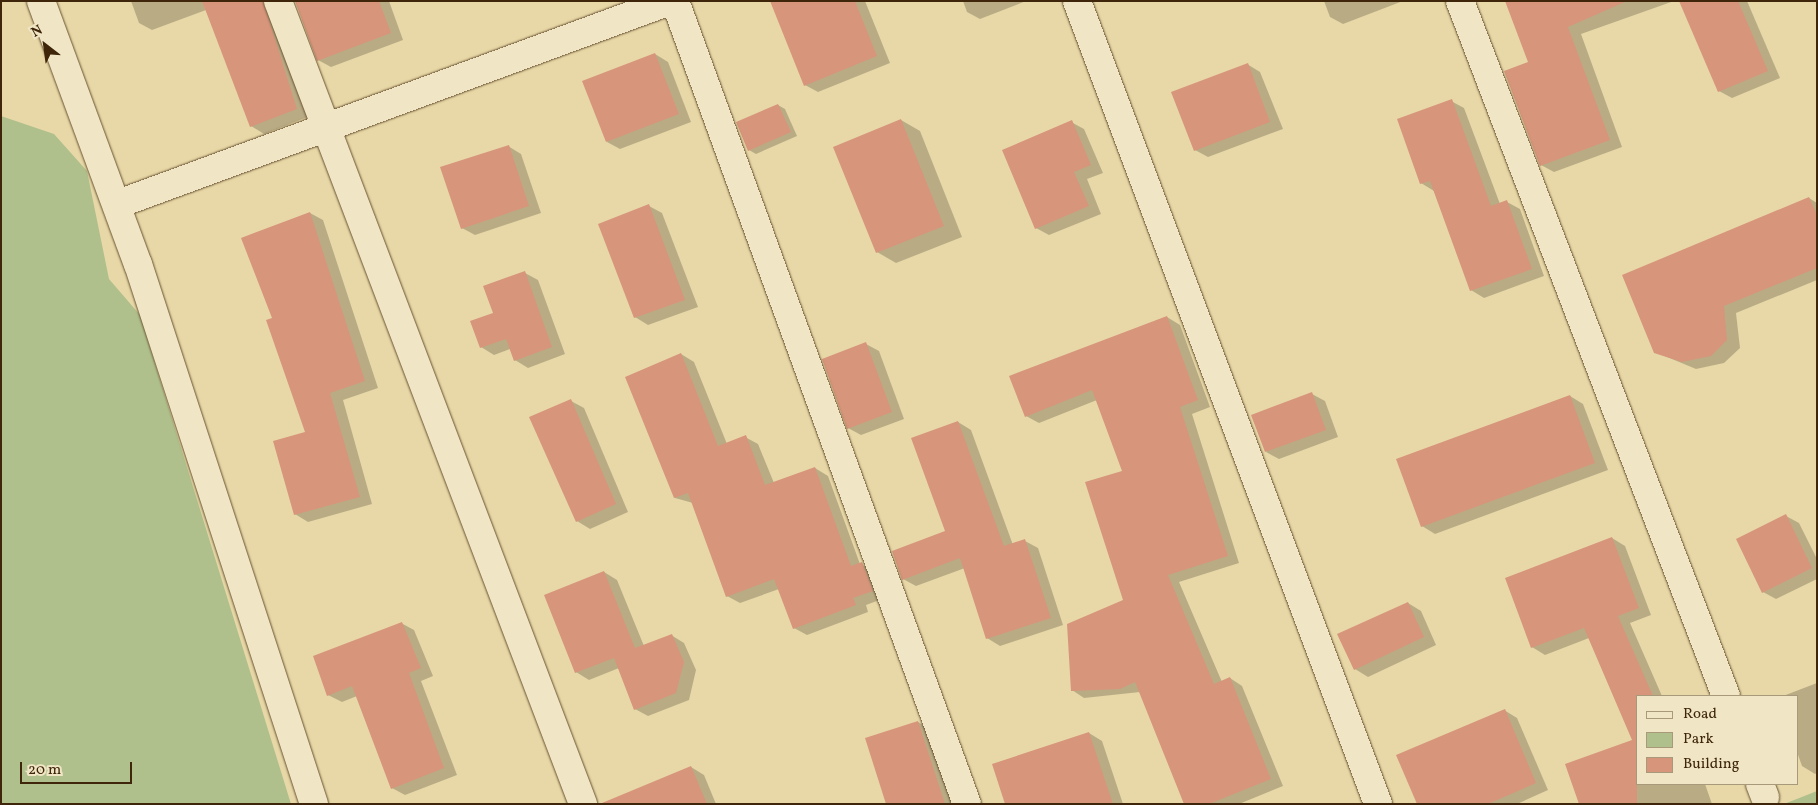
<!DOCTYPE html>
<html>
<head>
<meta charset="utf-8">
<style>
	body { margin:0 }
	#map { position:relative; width:1818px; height:805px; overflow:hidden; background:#e8d8a7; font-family:Vollkorn,serif }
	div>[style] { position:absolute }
	.green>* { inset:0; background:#b0c08c }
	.shadow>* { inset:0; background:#0003 }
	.building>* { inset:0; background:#d7957b }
	.roads { filter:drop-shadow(0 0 1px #695231) drop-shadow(0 0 1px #695231) }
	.minor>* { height:28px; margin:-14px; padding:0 14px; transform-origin:14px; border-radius:14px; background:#f0e6c6 }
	span { translate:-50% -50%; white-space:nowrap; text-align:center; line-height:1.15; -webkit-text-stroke:4px #f0e6c6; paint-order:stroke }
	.frame { position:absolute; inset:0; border:2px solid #3f260a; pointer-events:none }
	.legend { position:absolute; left:1636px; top:695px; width:162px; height:90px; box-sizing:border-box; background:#f0e6c6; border:1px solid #a9997b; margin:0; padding:6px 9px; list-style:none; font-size:15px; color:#3f260a }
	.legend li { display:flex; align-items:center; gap:10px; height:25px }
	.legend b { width:25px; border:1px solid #a9997b }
	.north { position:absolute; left:20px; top:20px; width:50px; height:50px; -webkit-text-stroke:4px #f0e6c6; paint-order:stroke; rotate:330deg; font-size:14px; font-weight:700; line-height:20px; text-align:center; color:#3f260a }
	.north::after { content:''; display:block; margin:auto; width:18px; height:22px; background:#3f260a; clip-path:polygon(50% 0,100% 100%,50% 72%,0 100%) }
	.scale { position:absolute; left:20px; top:762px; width:112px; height:22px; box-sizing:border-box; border:2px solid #3f260a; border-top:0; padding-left:6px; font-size:15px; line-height:18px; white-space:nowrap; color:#3f260a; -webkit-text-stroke:4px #f0e6c6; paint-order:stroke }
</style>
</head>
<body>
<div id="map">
	<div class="green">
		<div style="clip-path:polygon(1px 116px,54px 134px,87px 171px,109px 279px,140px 315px,291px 804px,1px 804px)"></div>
		<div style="clip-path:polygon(1817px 791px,1817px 804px,1784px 804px)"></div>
	</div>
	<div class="shadow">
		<div style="clip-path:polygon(131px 1px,251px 1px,276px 15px,310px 116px,264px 134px,251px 126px,206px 10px,152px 30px,139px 23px)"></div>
		<div style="clip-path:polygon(296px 1px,389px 1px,403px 40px,331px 67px,318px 60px)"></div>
		<div style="clip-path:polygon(771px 1px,865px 1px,890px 63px,818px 92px,805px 85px)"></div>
		<div style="clip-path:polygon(963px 1px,1026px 1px,980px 19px,967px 12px)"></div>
		<div style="clip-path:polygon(1324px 1px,1403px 1px,1343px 24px,1330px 17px)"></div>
		<div style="clip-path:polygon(1506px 1px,1674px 1px,1581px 34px,1622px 147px,1554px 172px,1541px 165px,1529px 63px)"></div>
		<div style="clip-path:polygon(1700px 1px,1747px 1px,1780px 78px,1732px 98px,1719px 91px)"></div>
		<div style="clip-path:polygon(655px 54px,668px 62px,691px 122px,620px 149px,607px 142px)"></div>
		<div style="clip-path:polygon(1247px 64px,1260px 72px,1283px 129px,1208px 157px,1195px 150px)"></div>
		<div style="clip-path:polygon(1451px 101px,1464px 108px,1500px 204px,1507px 202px,1520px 209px,1544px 276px,1484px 298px,1471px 290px,1434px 191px,1421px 183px)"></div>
		<div style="clip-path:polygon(778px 105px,785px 109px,797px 136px,756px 154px,749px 150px)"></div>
		<div style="clip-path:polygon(901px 120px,920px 131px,962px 237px,896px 263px,877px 252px)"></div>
		<div style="clip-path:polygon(1071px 122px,1084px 129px,1103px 173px,1087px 179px,1101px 214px,1049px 235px,1036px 228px)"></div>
		<div style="clip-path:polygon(508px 146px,521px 154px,541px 213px,475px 235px,462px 228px)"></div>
		<div style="clip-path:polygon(1809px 198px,1817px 203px,1817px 280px,1736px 313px,1740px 348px,1724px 363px,1696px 369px,1655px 352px)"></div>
		<div style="clip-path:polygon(649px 206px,662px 213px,698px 307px,648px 325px,635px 317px)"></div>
		<div style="clip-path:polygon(310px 213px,323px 220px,378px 388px,343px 400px,372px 504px,308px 522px,295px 514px,307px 433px,273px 319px)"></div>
		<div style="clip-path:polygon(525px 273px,538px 280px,565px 354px,528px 368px,515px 360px,510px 349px,494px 355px,481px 347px)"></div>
		<div style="clip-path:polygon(1167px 317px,1180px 325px,1210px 407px,1192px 414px,1239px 563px,1179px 582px,1222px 682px,1230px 678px,1242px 686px,1283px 786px,1239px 804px,1186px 804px,1140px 692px,1084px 698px,1072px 690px,1125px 601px,1123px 471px,1097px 400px,1039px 423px,1026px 416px)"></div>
		<div style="clip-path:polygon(866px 344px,879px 351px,904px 419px,861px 435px,848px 428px)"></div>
		<div style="clip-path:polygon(681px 354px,694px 362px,727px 444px,745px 437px,758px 444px,774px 483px,815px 468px,828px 476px,860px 564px,875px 571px,885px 598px,866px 605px,868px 612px,807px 635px,794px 628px,779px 589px,740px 603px,727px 596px,693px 503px,675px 498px)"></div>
		<div style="clip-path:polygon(1312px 394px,1325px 401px,1338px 437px,1279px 459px,1266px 452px)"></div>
		<div style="clip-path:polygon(1570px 396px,1583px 404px,1608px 470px,1435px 534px,1422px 526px)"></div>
		<div style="clip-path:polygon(571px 401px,584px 408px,628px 512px,590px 529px,577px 521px)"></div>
		<div style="clip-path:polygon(958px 422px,971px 430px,1013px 545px,1025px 541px,1038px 548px,1063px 625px,1000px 646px,987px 638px,965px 568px,916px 586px,903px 579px,947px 532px)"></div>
		<div style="clip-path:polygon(1786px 516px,1799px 523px,1817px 559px,1817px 579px,1776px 599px,1763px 592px)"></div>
		<div style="clip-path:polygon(1612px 538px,1625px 546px,1651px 615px,1630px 623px,1662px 696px,1637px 696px,1637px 784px,1705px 784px,1712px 804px,1580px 804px,1634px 741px,1589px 638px,1545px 655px,1532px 647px)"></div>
		<div style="clip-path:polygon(604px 572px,617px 580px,644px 646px,671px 635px,684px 643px,696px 670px,689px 700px,648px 716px,635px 709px,619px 668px,589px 680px,576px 672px)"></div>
		<div style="clip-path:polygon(1408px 603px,1421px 611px,1436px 645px,1368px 677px,1355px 669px)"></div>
		<div style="clip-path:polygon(401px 623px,414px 630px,433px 676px,421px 681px,457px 775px,405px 795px,392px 788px,357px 696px,342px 702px,328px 695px)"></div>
		<div style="clip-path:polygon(1817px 683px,1817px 773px,1815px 774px,1802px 766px,1797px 752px,1797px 696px,1783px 696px)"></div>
		<div style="clip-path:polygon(1504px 710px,1517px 718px,1548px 790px,1517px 804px,1418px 804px)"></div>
		<div style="clip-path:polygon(918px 722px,931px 730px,955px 804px,887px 804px)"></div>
		<div style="clip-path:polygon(1089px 733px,1102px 741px,1123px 804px,1006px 804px)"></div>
		<div style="clip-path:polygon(691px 767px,704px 775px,716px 804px,605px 804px)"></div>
	</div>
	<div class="building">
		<div style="clip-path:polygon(202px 1px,263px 1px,297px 109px,250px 127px)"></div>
		<div style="clip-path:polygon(295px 1px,379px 1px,391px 33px,317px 61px)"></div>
		<div style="clip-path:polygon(770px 1px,855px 1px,877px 56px,804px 86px)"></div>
		<div style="clip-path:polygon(1505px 1px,1627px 1px,1568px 27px,1610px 140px,1540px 166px,1504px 71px,1528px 62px)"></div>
		<div style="clip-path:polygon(1679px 1px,1738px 1px,1768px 71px,1718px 92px)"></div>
		<div style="clip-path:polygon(655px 53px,679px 114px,606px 142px,582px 81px)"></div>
		<div style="clip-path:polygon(1248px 63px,1270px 122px,1194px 151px,1171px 92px)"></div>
		<div style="clip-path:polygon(1452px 99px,1491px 206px,1507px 200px,1532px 269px,1470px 291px,1430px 181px,1420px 184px,1397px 119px)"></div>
		<div style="clip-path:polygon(778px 104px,791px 132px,748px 151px,736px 122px)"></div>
		<div style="clip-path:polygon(901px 119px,944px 226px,876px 253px,833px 147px)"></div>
		<div style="clip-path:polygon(1072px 120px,1091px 165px,1074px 172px,1089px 206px,1035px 229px,1002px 150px)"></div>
		<div style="clip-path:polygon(509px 145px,529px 206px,461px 229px,440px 167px)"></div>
		<div style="clip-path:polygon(1809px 197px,1817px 215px,1817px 268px,1724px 306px,1727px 340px,1711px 356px,1682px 362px,1654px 353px,1622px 275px)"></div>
		<div style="clip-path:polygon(649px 204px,685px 300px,634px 318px,598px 224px)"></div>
		<div style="clip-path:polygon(310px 212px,365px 381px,330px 393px,360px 497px,294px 515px,273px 441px,305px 432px,266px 320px,272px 318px,241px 238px)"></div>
		<div style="clip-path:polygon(525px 271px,552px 347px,514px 361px,506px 339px,480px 348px,470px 321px,493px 313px,483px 286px)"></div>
		<div style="clip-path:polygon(1167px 316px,1198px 400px,1180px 407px,1228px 556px,1168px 575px,1214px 684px,1230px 677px,1271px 779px,1209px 804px,1184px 804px,1135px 682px,1120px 689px,1071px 691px,1067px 624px,1123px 600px,1085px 482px,1122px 471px,1092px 390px,1025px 417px,1009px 376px)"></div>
		<div style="clip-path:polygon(866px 342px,892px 412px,847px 429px,822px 359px)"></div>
		<div style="clip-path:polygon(681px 353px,718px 446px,746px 435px,765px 485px,815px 467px,851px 566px,862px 562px,873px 591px,853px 598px,856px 605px,793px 629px,774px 579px,726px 597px,688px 493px,674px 498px,625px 377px)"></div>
		<div style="clip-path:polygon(1312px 392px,1326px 430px,1265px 452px,1251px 415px)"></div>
		<div style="clip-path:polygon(1570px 395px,1595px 463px,1421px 527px,1396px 459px)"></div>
		<div style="clip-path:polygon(571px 399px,616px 504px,576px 522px,529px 417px)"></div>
		<div style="clip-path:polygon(958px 421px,1004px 546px,1025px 539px,1051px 618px,986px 639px,960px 558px,902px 580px,892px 551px,945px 531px,911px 438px)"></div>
		<div style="clip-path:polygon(1786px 514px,1812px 568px,1762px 593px,1736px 539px)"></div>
		<div style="clip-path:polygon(1612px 537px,1639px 608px,1618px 616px,1653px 696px,1637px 696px,1637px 804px,1579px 804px,1565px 764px,1632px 740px,1584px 628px,1531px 648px,1505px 578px)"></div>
		<div style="clip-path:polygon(604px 571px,635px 648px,672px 634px,684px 662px,676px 693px,634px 710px,614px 658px,575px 673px,544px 595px)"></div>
		<div style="clip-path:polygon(1408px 602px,1424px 637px,1354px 670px,1337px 634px)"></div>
		<div style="clip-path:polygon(402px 622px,421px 668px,409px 673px,444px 768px,391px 789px,352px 686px,327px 696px,313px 656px)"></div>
		<div style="clip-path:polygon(1505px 709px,1536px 783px,1488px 804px,1417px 804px,1396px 755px)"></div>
		<div style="clip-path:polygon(918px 721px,945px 804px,886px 804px,865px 738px)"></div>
		<div style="clip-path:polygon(1089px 732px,1113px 804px,1005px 804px,992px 764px)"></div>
		<div style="clip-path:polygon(691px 766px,707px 804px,602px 804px,602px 803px)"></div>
	</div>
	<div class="roads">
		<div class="minor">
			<div style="left:41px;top:1px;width:280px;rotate:69.8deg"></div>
			<div style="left:138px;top:264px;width:568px;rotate:71.95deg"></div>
			<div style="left:278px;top:1px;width:859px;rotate:69.2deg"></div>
			<div style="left:675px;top:1px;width:854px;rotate:70.02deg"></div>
			<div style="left:1077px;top:1px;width:858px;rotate:69.45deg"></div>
			<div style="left:1460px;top:1px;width:744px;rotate:69.06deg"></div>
			<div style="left:118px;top:204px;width:588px;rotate:-20.19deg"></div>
			<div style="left:1760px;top:784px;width:14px;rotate:69deg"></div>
		</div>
	</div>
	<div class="frame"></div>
	<ul class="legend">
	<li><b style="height:6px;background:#f0e6c6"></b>Road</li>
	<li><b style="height:14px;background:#b0c08c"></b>Park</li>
	<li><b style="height:14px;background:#d7957b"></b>Building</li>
	</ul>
	<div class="north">N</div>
	<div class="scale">20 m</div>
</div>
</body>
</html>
